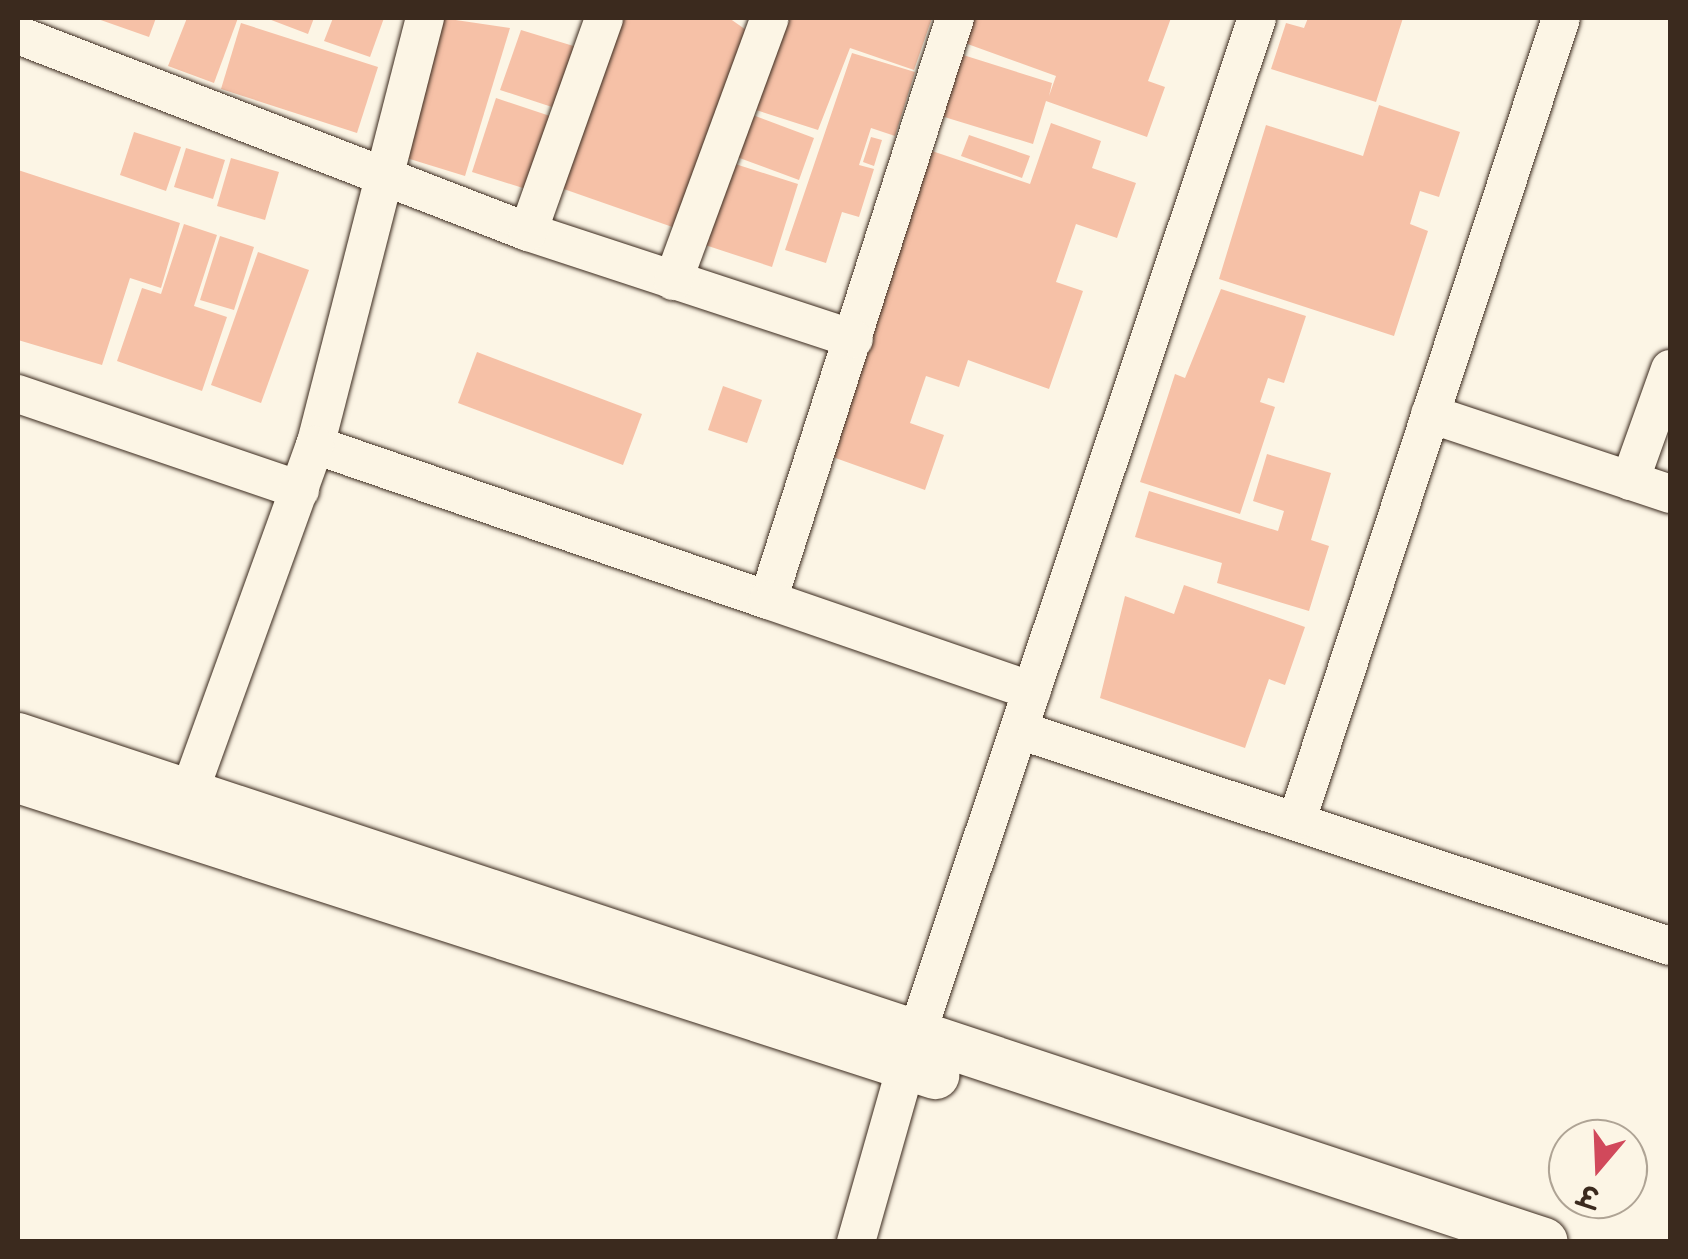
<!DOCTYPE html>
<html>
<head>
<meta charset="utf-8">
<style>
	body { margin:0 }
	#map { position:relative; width:1688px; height:1259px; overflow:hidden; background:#fcf5e5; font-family:"Comic Neue","Playpen Sans Deva",sans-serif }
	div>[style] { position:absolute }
	.building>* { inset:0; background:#f6c1a7 }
	.roads { filter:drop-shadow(0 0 2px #3b2a1e) drop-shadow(0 0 2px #3b2a1e) }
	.minor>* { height:38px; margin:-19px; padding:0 19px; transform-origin:19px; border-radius:19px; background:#fcf5e5 }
	.tertiary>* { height:48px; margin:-24px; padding:0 24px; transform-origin:24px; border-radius:24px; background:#fcf5e5 }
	span { translate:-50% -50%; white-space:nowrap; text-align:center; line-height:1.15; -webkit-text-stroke:9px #fcf5e5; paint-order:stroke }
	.frame { position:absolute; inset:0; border:20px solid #3b2a1e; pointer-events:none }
	.north { position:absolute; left:1548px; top:1119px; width:100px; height:100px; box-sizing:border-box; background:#fcf5e5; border:2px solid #afa495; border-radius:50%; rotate:199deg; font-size:28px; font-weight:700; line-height:40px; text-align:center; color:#3b2a1e }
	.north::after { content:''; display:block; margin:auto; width:35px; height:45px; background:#d1495b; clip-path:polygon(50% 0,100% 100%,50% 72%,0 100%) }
</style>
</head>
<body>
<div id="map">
	<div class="building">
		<div style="clip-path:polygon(95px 18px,156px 18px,149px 37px)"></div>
		<div style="clip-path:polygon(187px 18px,238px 18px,214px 83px,168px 66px)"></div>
		<div style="clip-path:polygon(266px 18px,314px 18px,308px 34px)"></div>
		<div style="clip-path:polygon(333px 18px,384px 18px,370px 57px,324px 41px)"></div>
		<div style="clip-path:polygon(442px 18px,510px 28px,465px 176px,400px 156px)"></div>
		<div style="clip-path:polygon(617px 18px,729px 18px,749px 32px,681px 230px,558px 187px)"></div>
		<div style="clip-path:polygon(787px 18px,932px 18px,914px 70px,850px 48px,818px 130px,756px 110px)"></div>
		<div style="clip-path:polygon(971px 18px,1171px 18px,1148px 81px,1165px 87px,1147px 137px,1046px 101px,1033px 144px,941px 116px,960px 54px,1052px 83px,1049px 96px,1056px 76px,962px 42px)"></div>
		<div style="clip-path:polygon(1308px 18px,1403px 18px,1376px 102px,1271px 69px,1286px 23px,1304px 28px)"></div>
		<div style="clip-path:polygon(241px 23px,378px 67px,357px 133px,221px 89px)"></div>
		<div style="clip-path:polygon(521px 30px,580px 48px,555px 108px,500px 90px)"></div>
		<div style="clip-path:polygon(852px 53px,915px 72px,895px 136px,871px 128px,859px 165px,874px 169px,859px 217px,842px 212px,826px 263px,785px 250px)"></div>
		<div style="clip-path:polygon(496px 98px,553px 117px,529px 190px,472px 172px)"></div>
		<div style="clip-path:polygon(1379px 105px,1460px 132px,1439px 197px,1420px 191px,1410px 224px,1428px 231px,1394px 336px,1219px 279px,1266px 125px,1363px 156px)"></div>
		<div style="clip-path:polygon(750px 114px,814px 138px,799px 180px,734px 156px)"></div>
		<div style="clip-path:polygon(1051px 123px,1101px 141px,1092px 168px,1136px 183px,1117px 238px,1076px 224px,1056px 282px,1083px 291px,1049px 389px,968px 360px,959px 387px,926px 376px,910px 423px,944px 435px,925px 490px,827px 455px,932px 151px,1030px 184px)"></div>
		<div style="clip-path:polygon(134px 132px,181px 147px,166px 191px,120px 175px)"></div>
		<div style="clip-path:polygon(969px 135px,1030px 156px,1022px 178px,961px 156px)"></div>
		<div style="clip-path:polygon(871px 137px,882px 140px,874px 166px,863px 162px)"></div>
		<div style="clip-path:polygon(186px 148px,225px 160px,213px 199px,174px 187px)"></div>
		<div style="clip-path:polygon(231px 158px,279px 172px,265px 220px,217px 206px)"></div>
		<div style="clip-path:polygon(726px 161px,798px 184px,772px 267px,699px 243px)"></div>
		<div style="clip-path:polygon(18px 170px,180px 223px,161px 288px,130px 278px,102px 365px,18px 340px)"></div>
		<div style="clip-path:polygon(184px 224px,217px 235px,194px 306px,227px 317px,202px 391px,117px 361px,142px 288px,161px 294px)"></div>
		<div style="clip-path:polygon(220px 236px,254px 247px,234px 310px,200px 300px)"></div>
		<div style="clip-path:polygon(258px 252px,309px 270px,261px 403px,211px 385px)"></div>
		<div style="clip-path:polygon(1221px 289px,1306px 316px,1284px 383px,1268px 378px,1260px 402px,1275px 407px,1240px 514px,1140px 482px,1175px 374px,1185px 378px)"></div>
		<div style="clip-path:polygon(477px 352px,642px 414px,623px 465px,458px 403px)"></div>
		<div style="clip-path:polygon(723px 386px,762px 400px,747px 443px,708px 430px)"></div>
		<div style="clip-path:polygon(1267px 454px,1331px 473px,1311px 540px,1329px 546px,1309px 611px,1217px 583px,1222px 563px,1135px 537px,1149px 491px,1278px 531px,1284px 511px,1253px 501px)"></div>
		<div style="clip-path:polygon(1184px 585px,1305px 627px,1285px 685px,1269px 679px,1245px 748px,1100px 698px,1125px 596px,1174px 614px)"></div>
	</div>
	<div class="roads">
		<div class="minor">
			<div style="left:425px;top:18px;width:441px;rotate:104.4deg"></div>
			<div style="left:315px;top:445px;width:479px;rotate:18.9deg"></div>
			<div style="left:955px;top:18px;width:611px;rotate:107.81deg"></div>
			<div style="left:768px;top:600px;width:279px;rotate:19deg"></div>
			<div style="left:18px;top:35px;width:547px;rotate:21.12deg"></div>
			<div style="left:528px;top:232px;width:343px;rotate:18.2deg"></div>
			<div style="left:528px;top:232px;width:227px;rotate:-70.4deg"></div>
			<div style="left:673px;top:281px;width:280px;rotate:-69.8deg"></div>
			<div style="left:18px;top:394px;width:298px;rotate:18.8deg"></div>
			<div style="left:1430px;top:414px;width:253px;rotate:18.4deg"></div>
			<div style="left:1630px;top:481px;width:119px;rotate:-70.3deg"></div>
			<div style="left:1019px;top:730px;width:686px;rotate:18.36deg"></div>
			<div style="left:189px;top:793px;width:370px;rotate:-70.1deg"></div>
			<div style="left:1297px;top:820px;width:844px;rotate:-71.78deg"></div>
			<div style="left:856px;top:1242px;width:183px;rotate:-74.1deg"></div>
			<div style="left:906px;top:1066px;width:1105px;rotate:-71.48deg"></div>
		</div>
		<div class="tertiary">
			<div style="left:18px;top:737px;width:1607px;rotate:18.31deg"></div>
			<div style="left:18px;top:779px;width:964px;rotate:17.89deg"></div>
		</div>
	</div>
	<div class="frame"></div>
	<div class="north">उ</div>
</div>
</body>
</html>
